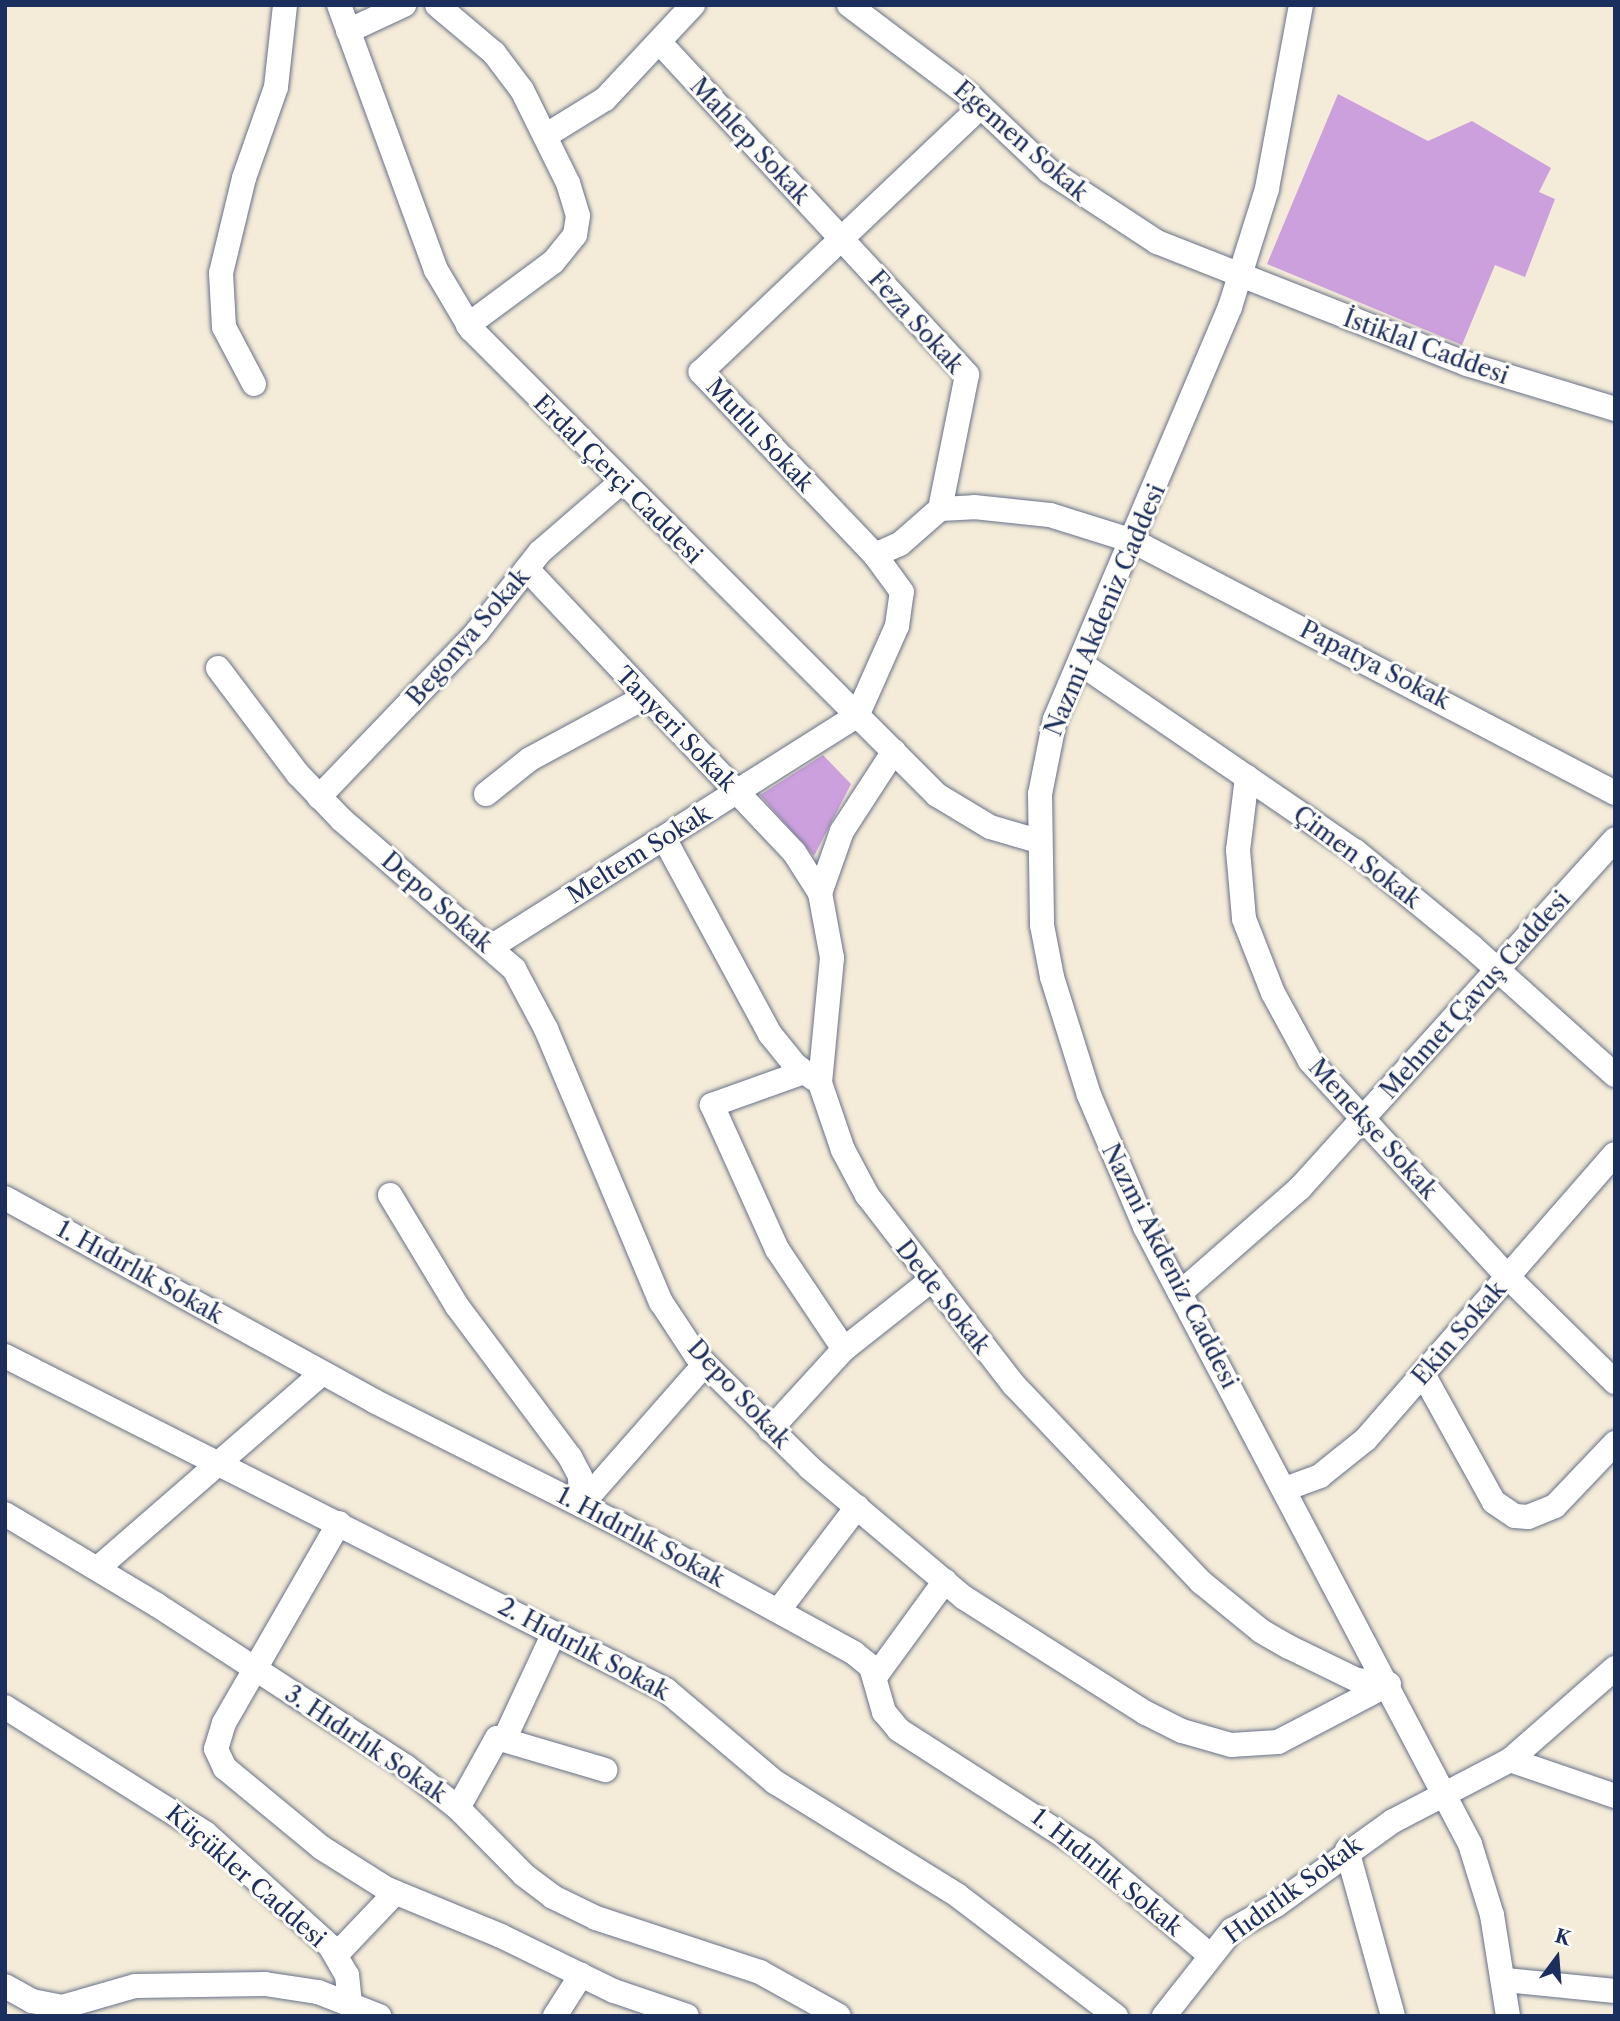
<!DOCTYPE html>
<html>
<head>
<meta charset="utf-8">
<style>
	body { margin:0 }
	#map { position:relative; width:1620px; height:2021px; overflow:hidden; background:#f4ecd8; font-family:"Libre Caslon Text",serif }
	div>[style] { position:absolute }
	.building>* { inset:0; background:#cba0dd }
	.roads { filter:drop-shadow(0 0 2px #677189) drop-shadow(0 0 2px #677189) }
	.minor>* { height:24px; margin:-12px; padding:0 12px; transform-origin:12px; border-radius:12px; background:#fff }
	span { translate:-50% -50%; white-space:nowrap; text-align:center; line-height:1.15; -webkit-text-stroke:6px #fdfcf7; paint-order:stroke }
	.street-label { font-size:24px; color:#1b2f5e }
	.frame { position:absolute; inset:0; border:7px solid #1b2f5e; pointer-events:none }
	.north { position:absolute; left:1522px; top:1923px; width:70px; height:70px; -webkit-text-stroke:5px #fdfcf7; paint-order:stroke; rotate:16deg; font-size:19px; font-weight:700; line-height:28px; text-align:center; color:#1b2f5e }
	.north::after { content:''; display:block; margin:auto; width:24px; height:32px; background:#1b2f5e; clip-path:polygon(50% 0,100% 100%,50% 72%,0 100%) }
</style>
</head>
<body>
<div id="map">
	<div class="building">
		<div style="clip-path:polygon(1338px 94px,1428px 141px,1472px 121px,1551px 168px,1539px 192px,1555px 199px,1525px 277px,1495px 265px,1462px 345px,1267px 264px)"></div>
		<div style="clip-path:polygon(823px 755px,851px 784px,814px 856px,760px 795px)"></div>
	</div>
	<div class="roads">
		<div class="minor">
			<div style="left:339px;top:5px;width:282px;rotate:69.9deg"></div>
			<div style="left:436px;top:270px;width:69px;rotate:59.3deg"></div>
			<div style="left:471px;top:329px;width:659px;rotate:45deg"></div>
			<div style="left:937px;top:795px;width:62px;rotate:31.1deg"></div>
			<div style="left:990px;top:827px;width:50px;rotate:16.3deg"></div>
			<div style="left:437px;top:5px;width:75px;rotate:40.1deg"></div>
			<div style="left:494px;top:53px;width:46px;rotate:52.9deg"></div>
			<div style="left:522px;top:90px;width:104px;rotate:63.7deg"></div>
			<div style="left:568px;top:183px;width:34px;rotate:73deg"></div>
			<div style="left:578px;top:216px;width:19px;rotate:99deg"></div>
			<div style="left:575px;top:235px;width:35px;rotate:129deg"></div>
			<div style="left:553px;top:262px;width:106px;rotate:143.5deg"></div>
			<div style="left:849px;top:5px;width:153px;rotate:37deg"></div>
			<div style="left:971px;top:97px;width:108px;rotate:43.5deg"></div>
			<div style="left:1049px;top:171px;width:129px;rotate:33.3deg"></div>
			<div style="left:1157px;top:242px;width:333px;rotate:21.5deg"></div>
			<div style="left:1467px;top:364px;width:155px;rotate:16.9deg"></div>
			<div style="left:1301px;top:5px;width:187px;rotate:100.5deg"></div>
			<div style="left:1267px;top:189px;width:124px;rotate:107.4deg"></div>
			<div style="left:1230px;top:307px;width:448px;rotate:113deg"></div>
			<div style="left:1055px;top:719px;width:76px;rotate:101.3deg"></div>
			<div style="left:1040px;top:794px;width:131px;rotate:89.1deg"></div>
			<div style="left:1042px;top:925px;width:53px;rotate:79.1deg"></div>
			<div style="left:1052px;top:977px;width:124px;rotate:72.6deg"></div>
			<div style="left:1089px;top:1095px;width:143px;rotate:67deg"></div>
			<div style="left:1145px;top:1227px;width:697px;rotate:62.22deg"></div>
			<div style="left:1470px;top:1844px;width:74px;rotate:72.8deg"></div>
			<div style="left:1492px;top:1915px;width:102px;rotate:81deg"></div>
			<div style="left:348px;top:31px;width:62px;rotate:-24.9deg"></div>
			<div style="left:660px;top:43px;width:452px;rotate:47.2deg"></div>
			<div style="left:967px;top:375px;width:137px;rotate:101.4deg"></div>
			<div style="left:940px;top:509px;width:34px;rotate:-3deg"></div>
			<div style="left:974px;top:507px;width:76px;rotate:6deg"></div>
			<div style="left:1050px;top:515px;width:87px;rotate:17.4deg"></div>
			<div style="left:1133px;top:541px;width:544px;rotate:27.6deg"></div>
			<div style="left:545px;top:136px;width:70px;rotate:-31.7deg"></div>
			<div style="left:605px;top:99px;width:129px;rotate:-46.9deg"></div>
			<div style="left:254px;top:384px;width:64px;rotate:-117.8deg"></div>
			<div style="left:224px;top:327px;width:54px;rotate:-93.2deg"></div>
			<div style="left:221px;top:273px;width:98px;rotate:-76.4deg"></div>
			<div style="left:244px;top:178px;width:96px;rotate:-70.6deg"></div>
			<div style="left:276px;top:87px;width:82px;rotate:-83.7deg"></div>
			<div style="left:875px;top:555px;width:27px;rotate:-24deg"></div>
			<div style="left:900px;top:544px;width:53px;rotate:-41.2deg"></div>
			<div style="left:527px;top:569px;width:389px;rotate:46.7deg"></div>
			<div style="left:794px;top:852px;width:49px;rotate:57.6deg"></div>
			<div style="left:1080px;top:663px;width:333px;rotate:34.4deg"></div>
			<div style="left:1355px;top:851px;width:150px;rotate:39.3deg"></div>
			<div style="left:1471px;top:946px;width:193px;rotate:41.9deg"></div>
			<div style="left:218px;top:668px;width:133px;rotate:53deg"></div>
			<div style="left:298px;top:774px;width:64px;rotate:46.3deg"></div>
			<div style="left:342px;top:820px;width:228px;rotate:40.9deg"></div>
			<div style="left:514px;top:969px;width:68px;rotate:61.9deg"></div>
			<div style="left:546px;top:1029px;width:296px;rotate:67.2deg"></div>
			<div style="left:661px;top:1302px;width:64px;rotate:56.6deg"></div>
			<div style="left:696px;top:1355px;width:161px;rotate:44.7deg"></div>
			<div style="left:810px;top:1468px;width:200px;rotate:40.1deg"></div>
			<div style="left:963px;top:1597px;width:217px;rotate:32.4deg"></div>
			<div style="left:1146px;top:1713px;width:40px;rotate:26.6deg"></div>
			<div style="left:1182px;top:1731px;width:51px;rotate:15.9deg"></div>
			<div style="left:1231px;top:1745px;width:47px;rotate:-3.7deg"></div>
			<div style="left:1278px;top:1742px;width:125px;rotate:-27.6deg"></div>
			<div style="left:894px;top:751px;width:95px;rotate:123deg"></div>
			<div style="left:842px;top:831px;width:66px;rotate:109.5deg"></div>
			<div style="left:820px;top:893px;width:66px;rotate:79.5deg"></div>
			<div style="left:832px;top:958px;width:126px;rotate:95.5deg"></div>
			<div style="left:820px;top:1083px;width:71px;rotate:71.1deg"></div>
			<div style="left:843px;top:1150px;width:51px;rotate:61.9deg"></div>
			<div style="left:867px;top:1195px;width:240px;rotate:52.3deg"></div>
			<div style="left:1014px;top:1385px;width:272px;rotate:46.5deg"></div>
			<div style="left:1201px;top:1582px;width:77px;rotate:39.2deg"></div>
			<div style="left:1261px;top:1631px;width:32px;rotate:30deg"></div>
			<div style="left:1289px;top:1647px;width:76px;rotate:25.9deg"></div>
			<div style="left:1357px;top:1680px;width:32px;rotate:7deg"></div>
			<div style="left:1247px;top:777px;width:74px;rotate:97deg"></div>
			<div style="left:1238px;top:850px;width:69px;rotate:85deg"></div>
			<div style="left:1244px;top:919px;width:79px;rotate:68.6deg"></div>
			<div style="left:1273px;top:993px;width:77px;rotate:61.4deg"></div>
			<div style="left:1310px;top:1061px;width:293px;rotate:47.5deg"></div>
			<div style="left:1508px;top:1277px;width:150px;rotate:44.5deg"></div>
			<div style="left:486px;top:794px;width:56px;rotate:-38.5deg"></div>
			<div style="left:530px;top:759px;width:131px;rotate:-28.3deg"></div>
			<div style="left:319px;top:797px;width:228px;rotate:-46.2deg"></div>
			<div style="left:477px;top:632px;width:102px;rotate:-51.8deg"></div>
			<div style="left:540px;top:552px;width:107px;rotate:-40.8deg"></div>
			<div style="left:664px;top:838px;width:223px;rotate:61.6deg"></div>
			<div style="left:770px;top:1034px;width:40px;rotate:51deg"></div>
			<div style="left:795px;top:1065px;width:24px;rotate:36deg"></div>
			<div style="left:491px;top:947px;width:433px;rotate:-32.3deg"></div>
			<div style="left:857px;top:716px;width:98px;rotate:-66deg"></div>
			<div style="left:897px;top:626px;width:34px;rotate:-82deg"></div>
			<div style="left:902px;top:592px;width:46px;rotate:-126.1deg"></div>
			<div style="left:875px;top:555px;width:253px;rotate:-133.6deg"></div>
			<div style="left:701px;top:372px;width:385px;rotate:-43.5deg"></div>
			<div style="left:804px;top:1072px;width:98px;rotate:160.3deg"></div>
			<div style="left:712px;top:1105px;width:158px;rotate:65.7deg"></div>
			<div style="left:777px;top:1249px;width:120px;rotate:56.2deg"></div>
			<div style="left:390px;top:1195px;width:130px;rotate:58.9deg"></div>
			<div style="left:457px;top:1306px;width:189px;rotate:53.2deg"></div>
			<div style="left:570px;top:1457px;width:21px;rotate:62deg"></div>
			<div style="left:580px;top:1476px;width:29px;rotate:88deg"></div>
			<div style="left:5px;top:1198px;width:421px;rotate:28.8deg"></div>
			<div style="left:374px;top:1401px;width:272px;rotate:26.7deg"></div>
			<div style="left:617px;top:1523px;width:270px;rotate:28.7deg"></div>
			<div style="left:854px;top:1653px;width:22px;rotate:39deg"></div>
			<div style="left:871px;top:1667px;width:47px;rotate:73.9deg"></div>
			<div style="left:884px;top:1712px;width:23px;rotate:50deg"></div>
			<div style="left:899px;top:1730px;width:222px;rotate:32.7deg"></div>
			<div style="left:1086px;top:1850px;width:162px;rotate:40.3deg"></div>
			<div style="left:1180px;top:1293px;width:159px;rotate:-41.2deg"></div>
			<div style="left:1300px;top:1188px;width:470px;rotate:-47.9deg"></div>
			<div style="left:5px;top:1356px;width:741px;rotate:26.81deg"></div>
			<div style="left:666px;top:1690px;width:143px;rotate:40.2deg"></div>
			<div style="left:775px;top:1782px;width:214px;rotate:31.8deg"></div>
			<div style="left:957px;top:1895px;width:200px;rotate:37.3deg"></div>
			<div style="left:1423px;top:1374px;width:146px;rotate:61deg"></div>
			<div style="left:1494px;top:1502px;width:25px;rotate:34deg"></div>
			<div style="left:1515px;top:1516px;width:13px;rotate:4deg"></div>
			<div style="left:1528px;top:1517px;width:29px;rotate:-22deg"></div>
			<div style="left:1555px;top:1506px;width:87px;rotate:-46.4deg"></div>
			<div style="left:770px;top:1430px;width:110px;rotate:-47.6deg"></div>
			<div style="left:844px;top:1349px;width:110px;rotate:-38.3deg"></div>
			<div style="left:1285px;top:1489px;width:37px;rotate:-20deg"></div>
			<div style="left:1320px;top:1476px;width:59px;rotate:-38.8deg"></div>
			<div style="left:1366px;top:1439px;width:378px;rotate:-48.9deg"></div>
			<div style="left:581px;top:1505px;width:188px;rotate:-48.7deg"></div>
			<div style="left:5px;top:1514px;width:177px;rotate:30.9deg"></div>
			<div style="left:157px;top:1605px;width:296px;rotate:33deg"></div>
			<div style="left:405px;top:1766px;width:68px;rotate:38.4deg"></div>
			<div style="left:458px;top:1808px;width:94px;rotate:45.4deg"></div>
			<div style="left:524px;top:1875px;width:36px;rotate:37deg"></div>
			<div style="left:553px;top:1897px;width:48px;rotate:26deg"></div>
			<div style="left:596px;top:1918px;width:173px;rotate:18.2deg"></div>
			<div style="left:760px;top:1972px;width:90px;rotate:29.1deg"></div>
			<div style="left:339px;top:1523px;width:231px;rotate:119.9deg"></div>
			<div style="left:224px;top:1723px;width:27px;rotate:107deg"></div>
			<div style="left:216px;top:1749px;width:21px;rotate:65deg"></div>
			<div style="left:225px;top:1768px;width:126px;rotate:39.5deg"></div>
			<div style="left:322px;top:1848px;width:77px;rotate:32.2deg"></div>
			<div style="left:387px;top:1889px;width:123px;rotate:22.4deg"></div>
			<div style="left:501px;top:1936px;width:126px;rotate:26deg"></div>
			<div style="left:614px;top:1991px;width:77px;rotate:18.9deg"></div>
			<div style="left:98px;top:1568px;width:297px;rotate:-41deg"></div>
			<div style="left:778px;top:1611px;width:131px;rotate:-52.8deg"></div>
			<div style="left:875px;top:1677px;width:119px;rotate:-53.9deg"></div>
			<div style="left:5px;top:1707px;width:236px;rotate:32.2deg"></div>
			<div style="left:205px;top:1833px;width:169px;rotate:42.1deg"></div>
			<div style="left:330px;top:1946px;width:34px;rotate:60deg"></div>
			<div style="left:347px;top:1975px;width:27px;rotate:84deg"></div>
			<div style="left:504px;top:1740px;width:118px;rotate:-65deg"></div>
			<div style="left:1510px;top:1760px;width:111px;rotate:18.9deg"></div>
			<div style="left:458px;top:1808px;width:80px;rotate:-60.9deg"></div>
			<div style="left:497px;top:1738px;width:113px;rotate:16.5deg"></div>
			<div style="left:1347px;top:1850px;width:172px;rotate:74.5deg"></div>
			<div style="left:336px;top:1955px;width:86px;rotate:-46.4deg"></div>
			<div style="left:1505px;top:1980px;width:111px;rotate:5.7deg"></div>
			<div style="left:5px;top:1986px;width:31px;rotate:29deg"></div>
			<div style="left:32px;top:2001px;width:31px;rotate:11deg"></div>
			<div style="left:62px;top:2007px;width:76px;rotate:-16deg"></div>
			<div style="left:135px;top:1986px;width:130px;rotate:-0.9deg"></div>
			<div style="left:265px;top:1984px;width:54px;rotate:8.6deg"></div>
			<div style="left:318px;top:1992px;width:66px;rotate:21.5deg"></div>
			<div style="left:555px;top:2016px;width:49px;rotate:-57.6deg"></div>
			<div style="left:1164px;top:2016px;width:110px;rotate:-51.7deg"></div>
			<div style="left:1232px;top:1930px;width:51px;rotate:-29.6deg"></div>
			<div style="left:1276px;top:1905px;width:144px;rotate:-35.7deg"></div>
			<div style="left:1393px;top:1821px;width:132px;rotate:-27.5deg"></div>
			<div style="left:1510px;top:1760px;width:140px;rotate:-41.2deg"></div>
		</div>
	</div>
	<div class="street-label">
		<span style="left:750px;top:141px;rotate:47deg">Mahlep Sokak</span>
		<span style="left:1021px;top:141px;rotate:41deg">Egemen Sokak</span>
		<span style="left:916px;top:322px;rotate:48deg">Feza Sokak</span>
		<span style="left:1426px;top:347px;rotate:20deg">İstiklal Caddesi</span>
		<span style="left:760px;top:435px;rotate:47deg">Mutlu Sokak</span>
		<span style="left:618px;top:479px;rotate:45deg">Erdal Çerçi Caddesi</span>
		<span style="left:1105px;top:610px;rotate:-67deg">Nazmi Akdeniz Caddesi</span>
		<span style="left:468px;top:637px;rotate:-49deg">Begonya Sokak</span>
		<span style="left:1375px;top:665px;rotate:27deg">Papatya Sokak</span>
		<span style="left:676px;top:729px;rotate:46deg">Tanyeri Sokak</span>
		<span style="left:639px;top:854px;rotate:-32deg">Meltem Sokak</span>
		<span style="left:1357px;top:857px;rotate:37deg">Çimen Sokak</span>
		<span style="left:437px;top:902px;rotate:41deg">Depo Sokak</span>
		<span style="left:1475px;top:995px;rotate:-48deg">Mehmet Çavuş Caddesi</span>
		<span style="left:1373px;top:1129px;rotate:48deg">Menekşe Sokak</span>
		<span style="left:1170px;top:1266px;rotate:63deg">Nazmi Akdeniz Caddesi</span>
		<span style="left:140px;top:1272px;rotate:29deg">1. Hıdırlık Sokak</span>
		<span style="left:943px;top:1297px;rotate:52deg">Dede Sokak</span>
		<span style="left:1459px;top:1333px;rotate:-49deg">Ekin Sokak</span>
		<span style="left:739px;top:1394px;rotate:47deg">Depo Sokak</span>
		<span style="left:641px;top:1537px;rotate:28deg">1. Hıdırlık Sokak</span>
		<span style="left:584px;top:1649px;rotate:28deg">2. Hıdırlık Sokak</span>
		<span style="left:366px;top:1744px;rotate:34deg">3. Hıdırlık Sokak</span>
		<span style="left:1107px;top:1872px;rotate:39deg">1. Hıdırlık Sokak</span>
		<span style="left:246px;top:1876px;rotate:41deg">Küçükler Caddesi</span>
		<span style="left:1293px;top:1890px;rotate:-36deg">Hıdırlık Sokak</span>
	</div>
	<div class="frame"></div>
	<div class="north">K</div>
</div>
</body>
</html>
